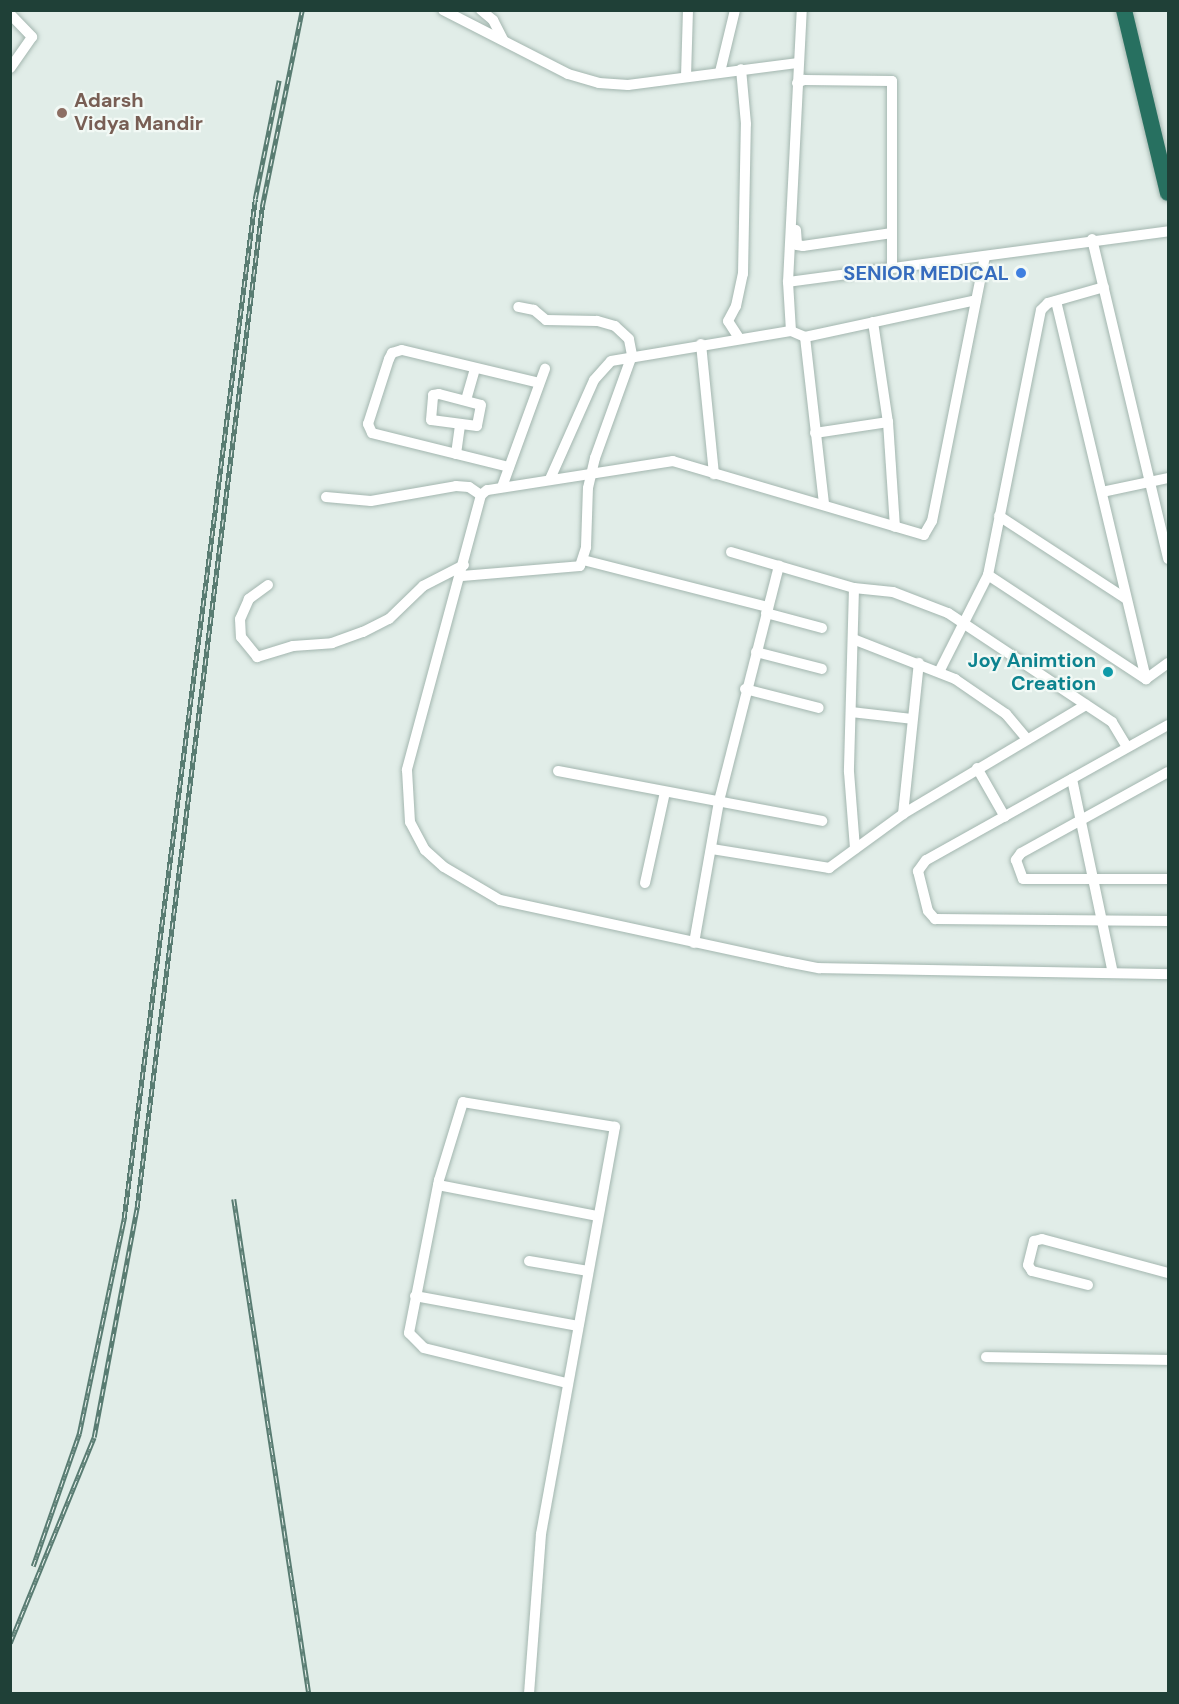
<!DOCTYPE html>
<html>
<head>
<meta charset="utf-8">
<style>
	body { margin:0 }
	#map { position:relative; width:1179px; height:1704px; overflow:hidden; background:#e1ede8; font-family:"DM Sans",sans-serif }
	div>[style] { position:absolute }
	.roads { filter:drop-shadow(0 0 2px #a3b6af) drop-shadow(0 0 2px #a3b6af) }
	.minor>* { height:10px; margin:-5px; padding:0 5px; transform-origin:5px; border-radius:5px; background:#fff }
	.highway>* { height:16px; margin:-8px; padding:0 8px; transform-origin:8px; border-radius:8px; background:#277060 }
	.rail>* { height:4.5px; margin-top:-2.25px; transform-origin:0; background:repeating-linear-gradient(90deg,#f2f9f5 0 7px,#597c72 0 14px); box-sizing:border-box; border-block:2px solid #597c72 }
	.dots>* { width:16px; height:16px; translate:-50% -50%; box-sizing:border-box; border:3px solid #f2f9f5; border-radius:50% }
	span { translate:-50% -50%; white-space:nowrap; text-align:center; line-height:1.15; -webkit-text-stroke:4.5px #f2f9f5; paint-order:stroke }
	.education-label { font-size:20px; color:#785e54; font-weight:700 }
	.left { translate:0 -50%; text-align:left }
	.shop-label { font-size:20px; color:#366cbe; font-weight:700 }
	.right { translate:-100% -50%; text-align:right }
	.culture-label { font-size:20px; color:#0d838f; font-weight:700 }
	.frame { position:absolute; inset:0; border:12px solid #1f4037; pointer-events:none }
</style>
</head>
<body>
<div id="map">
	<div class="roads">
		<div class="minor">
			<div style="left:443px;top:10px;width:140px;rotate:27.1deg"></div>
			<div style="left:568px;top:74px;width:32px;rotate:16deg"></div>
			<div style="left:599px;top:83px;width:29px;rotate:4deg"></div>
			<div style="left:628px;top:85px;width:170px;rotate:-7.4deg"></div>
			<div style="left:481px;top:10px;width:16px;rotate:40deg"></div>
			<div style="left:493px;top:20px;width:22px;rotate:63deg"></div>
			<div style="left:10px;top:14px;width:32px;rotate:46deg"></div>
			<div style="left:32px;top:37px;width:38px;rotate:125deg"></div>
			<div style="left:720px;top:72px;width:64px;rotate:-76.4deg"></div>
			<div style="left:686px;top:77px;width:67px;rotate:-88.3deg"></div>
			<div style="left:797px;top:83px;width:8px;rotate:-23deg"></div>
			<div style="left:804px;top:80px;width:88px;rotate:0.7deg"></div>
			<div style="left:892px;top:81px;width:186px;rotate:90deg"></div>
			<div style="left:796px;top:230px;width:15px;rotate:86deg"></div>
			<div style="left:797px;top:245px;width:6px;rotate:9deg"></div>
			<div style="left:803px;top:246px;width:90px;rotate:-8.3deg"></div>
			<div style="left:1092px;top:239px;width:329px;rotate:76.6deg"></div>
			<div style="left:985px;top:256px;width:270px;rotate:101.3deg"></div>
			<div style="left:932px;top:521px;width:16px;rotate:120deg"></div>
			<div style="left:924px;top:535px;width:262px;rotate:-163.6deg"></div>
			<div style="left:673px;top:461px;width:188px;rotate:171.1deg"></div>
			<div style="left:487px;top:490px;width:8px;rotate:140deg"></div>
			<div style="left:481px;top:495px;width:285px;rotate:105.1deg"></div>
			<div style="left:407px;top:770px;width:52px;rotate:86.7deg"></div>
			<div style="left:410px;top:822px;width:32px;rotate:62deg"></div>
			<div style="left:425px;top:850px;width:25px;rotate:42deg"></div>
			<div style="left:444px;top:867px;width:65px;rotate:30.5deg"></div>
			<div style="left:500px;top:900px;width:294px;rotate:12.2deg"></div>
			<div style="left:787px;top:962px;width:33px;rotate:11deg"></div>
			<div style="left:819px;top:968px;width:349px;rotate:1deg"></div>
			<div style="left:788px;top:282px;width:383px;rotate:-7.6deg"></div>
			<div style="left:1056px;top:301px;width:389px;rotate:76.6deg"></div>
			<div style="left:873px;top:322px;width:101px;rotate:81.5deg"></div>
			<div style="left:888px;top:422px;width:105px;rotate:86.2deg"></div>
			<div style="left:791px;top:331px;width:49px;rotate:-93.5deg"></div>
			<div style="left:788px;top:282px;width:272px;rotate:-87.1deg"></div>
			<div style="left:805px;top:337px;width:168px;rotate:83.5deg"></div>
			<div style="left:739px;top:338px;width:20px;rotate:-123deg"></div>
			<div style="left:728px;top:321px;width:17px;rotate:-62deg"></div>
			<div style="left:736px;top:306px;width:33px;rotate:-78deg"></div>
			<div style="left:743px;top:274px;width:150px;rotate:-88.9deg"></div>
			<div style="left:746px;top:124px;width:55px;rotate:-95.2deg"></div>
			<div style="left:701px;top:344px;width:131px;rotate:84.3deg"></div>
			<div style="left:439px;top:394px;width:43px;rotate:14.7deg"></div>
			<div style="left:481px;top:405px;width:21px;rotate:101deg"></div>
			<div style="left:477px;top:426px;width:46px;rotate:-172.6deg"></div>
			<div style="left:431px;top:420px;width:25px;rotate:-85deg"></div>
			<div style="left:433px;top:395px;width:6px;rotate:-9deg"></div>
			<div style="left:466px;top:400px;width:33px;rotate:-74deg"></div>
			<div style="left:815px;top:433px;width:74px;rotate:-8.6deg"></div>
			<div style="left:456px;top:454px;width:29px;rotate:-82deg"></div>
			<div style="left:509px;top:467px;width:141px;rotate:-166.1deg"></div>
			<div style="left:372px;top:433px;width:10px;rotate:-114deg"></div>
			<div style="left:368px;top:424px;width:68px;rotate:-72.1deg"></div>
			<div style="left:389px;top:359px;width:7px;rotate:-63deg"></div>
			<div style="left:392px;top:353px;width:10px;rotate:-17deg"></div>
			<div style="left:402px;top:350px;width:141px;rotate:13.5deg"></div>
			<div style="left:550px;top:479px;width:108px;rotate:-66deg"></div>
			<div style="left:594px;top:380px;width:25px;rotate:-48deg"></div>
			<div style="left:611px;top:361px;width:182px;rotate:-9.5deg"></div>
			<div style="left:791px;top:331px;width:15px;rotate:23deg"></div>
			<div style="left:805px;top:337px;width:175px;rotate:-12.2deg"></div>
			<div style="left:502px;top:487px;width:126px;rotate:-70deg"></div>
			<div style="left:1102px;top:492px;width:67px;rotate:-12deg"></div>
			<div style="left:326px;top:497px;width:45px;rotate:5.1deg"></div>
			<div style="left:371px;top:501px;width:86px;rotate:-10deg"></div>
			<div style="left:456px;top:486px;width:13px;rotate:4deg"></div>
			<div style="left:469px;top:487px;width:14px;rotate:34deg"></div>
			<div style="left:999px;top:516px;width:150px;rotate:33.1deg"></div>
			<div style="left:731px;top:552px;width:128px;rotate:16.3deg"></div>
			<div style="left:854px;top:588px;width:39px;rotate:6deg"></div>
			<div style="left:893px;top:592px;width:59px;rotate:20.9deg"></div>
			<div style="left:948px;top:613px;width:197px;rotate:33.6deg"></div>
			<div style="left:1112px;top:722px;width:29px;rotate:59deg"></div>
			<div style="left:583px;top:560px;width:190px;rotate:14.3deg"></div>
			<div style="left:988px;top:575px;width:189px;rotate:33.4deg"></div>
			<div style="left:1146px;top:679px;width:27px;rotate:-36deg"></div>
			<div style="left:462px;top:576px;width:118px;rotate:-4.8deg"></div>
			<div style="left:580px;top:566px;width:20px;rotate:-72deg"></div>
			<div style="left:586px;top:547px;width:59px;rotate:-88.1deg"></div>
			<div style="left:588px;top:488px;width:31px;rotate:-77deg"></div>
			<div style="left:595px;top:458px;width:109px;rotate:-70.2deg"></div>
			<div style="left:632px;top:355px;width:16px;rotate:-101deg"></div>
			<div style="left:629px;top:339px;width:19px;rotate:-137deg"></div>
			<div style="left:615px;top:326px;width:19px;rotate:-164deg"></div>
			<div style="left:597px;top:321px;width:51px;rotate:-178.9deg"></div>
			<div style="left:546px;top:320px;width:16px;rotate:-140deg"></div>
			<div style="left:534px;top:310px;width:16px;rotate:-169deg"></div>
			<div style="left:268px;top:585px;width:24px;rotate:144deg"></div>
			<div style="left:249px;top:599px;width:22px;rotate:114deg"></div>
			<div style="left:240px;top:619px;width:18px;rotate:87deg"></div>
			<div style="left:241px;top:637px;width:26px;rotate:51deg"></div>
			<div style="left:257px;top:657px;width:38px;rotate:-17deg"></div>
			<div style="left:293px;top:646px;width:39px;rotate:-4deg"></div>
			<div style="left:332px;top:643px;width:33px;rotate:-20deg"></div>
			<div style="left:363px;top:632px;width:29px;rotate:-27deg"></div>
			<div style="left:389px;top:619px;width:47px;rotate:-44.1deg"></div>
			<div style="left:423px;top:586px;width:46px;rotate:-27.1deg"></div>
			<div style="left:854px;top:588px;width:184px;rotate:91.6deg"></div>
			<div style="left:849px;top:772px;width:77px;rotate:85.5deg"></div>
			<div style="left:766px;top:613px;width:58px;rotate:15deg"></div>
			<div style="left:853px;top:639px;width:110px;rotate:21.4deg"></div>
			<div style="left:955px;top:679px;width:62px;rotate:34.5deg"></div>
			<div style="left:1006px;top:714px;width:33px;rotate:50deg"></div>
			<div style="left:756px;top:652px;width:68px;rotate:14.4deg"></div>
			<div style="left:940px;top:670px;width:106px;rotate:-63.2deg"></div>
			<div style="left:988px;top:575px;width:270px;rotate:-78.7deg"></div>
			<div style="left:1041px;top:310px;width:10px;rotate:-45deg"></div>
			<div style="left:1048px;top:303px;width:58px;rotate:-15.9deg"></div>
			<div style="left:745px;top:689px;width:76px;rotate:14.4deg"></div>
			<div style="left:851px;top:712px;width:61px;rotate:6.5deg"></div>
			<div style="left:1168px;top:725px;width:277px;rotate:150.8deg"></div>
			<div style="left:926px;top:860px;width:14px;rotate:126deg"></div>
			<div style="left:918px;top:871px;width:41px;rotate:76deg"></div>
			<div style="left:928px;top:911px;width:11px;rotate:49deg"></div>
			<div style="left:935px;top:919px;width:233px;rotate:0.5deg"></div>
			<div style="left:977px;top:768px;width:56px;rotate:60.3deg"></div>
			<div style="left:558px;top:771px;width:269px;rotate:10.7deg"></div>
			<div style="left:1168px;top:772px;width:168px;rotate:151.1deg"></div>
			<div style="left:1021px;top:853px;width:9px;rotate:126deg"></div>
			<div style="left:1016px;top:860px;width:20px;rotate:70deg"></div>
			<div style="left:1023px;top:879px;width:145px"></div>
			<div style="left:1072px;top:779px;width:198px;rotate:78.1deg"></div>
			<div style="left:903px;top:814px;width:152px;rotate:-84deg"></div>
			<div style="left:712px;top:849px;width:119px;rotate:9.2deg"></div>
			<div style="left:829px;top:868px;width:92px;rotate:-36.1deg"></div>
			<div style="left:903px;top:814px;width:213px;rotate:-30.8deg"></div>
			<div style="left:645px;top:883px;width:93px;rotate:-77.6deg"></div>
			<div style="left:694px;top:943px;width:144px;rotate:-80deg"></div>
			<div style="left:719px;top:801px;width:243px;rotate:-75.7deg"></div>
			<div style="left:438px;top:1185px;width:163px;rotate:11deg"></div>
			<div style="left:529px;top:1261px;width:60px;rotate:9.6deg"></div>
			<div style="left:1088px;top:1285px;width:58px;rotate:-166deg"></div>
			<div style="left:1032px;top:1271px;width:7px;rotate:-124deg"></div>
			<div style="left:1028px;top:1265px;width:25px;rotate:-76deg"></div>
			<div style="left:1034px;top:1241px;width:8px;rotate:-14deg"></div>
			<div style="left:1042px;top:1239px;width:131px;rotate:15.1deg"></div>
			<div style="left:415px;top:1296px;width:166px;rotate:10.4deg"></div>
			<div style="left:986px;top:1357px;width:182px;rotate:0.9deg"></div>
			<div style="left:529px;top:1694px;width:160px;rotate:-85.7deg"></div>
			<div style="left:541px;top:1534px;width:414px;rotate:-79.7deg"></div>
			<div style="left:615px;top:1127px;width:154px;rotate:-170.7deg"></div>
			<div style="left:463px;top:1102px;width:82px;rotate:107.1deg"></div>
			<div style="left:439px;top:1180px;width:156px;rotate:101.1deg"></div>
			<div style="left:409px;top:1333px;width:21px;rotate:45deg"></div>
			<div style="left:424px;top:1348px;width:147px;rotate:13.8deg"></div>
		</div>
		<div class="highway">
			<div style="left:1124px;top:10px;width:188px;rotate:76.5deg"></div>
		</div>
	</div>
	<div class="rail">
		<div style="left:234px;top:1199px;width:501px;rotate:81.38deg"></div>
		<div style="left:33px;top:1566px;width:140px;rotate:-70.8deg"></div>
		<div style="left:79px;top:1434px;width:221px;rotate:-78.2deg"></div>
		<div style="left:124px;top:1218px;width:1027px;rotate:-82.67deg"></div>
		<div style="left:255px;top:199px;width:121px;rotate:-78.6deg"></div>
		<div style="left:10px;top:1643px;width:222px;rotate:-67.8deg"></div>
		<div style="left:94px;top:1437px;width:234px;rotate:-79.4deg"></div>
		<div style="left:137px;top:1207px;width:1008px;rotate:-82.87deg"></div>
		<div style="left:262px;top:207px;width:201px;rotate:-78.5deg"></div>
	</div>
	<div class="dots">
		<div style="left:62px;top:113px;background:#8d6e63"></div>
		<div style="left:1021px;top:273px;background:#3f7fe0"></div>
		<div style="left:1108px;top:672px;background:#0f9aa8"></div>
	</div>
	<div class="education-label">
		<span class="left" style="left:74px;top:112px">Adarsh<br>Vidya Mandir</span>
	</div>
	<div class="shop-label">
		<span class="right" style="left:1009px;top:273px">SENIOR MEDICAL</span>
	</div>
	<div class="culture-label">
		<span class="right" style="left:1096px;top:672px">Joy Animtion<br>Creation</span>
	</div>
	<div class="frame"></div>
</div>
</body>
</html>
